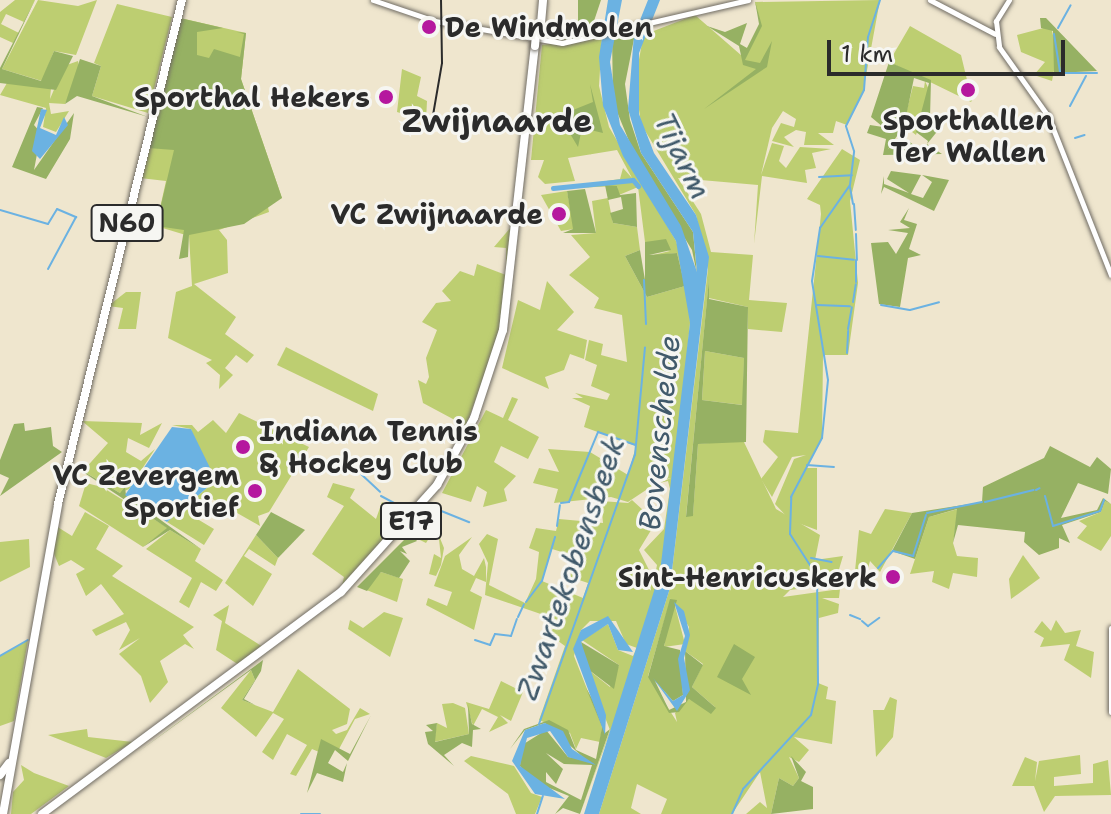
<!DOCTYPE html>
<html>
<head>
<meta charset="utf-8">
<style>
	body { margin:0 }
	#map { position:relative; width:1111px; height:814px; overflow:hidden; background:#efe6ce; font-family:"Shantell Sans",sans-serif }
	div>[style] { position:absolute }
	.green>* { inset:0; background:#bdce71 }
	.forest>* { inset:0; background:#96b163 }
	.water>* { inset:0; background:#6bb2e2 }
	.stream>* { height:2px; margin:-1px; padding:0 1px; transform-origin:1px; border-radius:1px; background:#6bb2e2 }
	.river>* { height:5px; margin:-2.5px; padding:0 2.5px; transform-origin:2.5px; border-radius:2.5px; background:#6bb2e2 }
	.roads { filter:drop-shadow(0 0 2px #706c64) drop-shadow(0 0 2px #706c64) }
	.secondary>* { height:5px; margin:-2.5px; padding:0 2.5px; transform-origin:2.5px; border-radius:2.5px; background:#fff }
	.highway>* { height:8px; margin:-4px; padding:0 4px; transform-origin:4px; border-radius:4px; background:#fff }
	.tram>* { height:2px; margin:-1px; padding:0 1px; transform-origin:1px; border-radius:1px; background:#2b2b2b }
	.bridges { filter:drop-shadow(0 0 2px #706c64) drop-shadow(0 0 2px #706c64) }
	.highway-bridge>* { height:8px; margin:-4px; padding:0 4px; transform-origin:4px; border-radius:4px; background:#fff }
	.dots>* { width:22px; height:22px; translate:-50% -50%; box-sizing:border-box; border:4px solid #f6f6f2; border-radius:50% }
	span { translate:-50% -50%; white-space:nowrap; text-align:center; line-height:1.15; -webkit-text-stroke:6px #f6f6f2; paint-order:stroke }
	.shield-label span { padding:2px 6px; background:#f6f6f2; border:2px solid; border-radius:6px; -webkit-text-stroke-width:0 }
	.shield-label { font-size:26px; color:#2b2b2b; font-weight:700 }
	.poi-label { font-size:28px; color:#2b2b2b; font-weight:700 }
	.left { translate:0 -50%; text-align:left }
	.right { translate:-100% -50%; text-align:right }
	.water-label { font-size:30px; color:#415a6b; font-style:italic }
	.quarter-label { font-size:32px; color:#2b2b2b; font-weight:700 }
	.scale { position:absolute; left:827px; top:40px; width:238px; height:36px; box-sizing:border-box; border:4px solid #2b2b2b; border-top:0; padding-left:10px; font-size:24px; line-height:28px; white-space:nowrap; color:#2b2b2b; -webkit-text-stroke:6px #f6f6f2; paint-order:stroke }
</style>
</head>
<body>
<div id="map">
	<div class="green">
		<div style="clip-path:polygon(15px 0,35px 0,24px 22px,6px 14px,1px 24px,19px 33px,13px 43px,0 37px,0 12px)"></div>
		<div style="clip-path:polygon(38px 0,78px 6px,97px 0,76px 55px,54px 51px,42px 81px,2px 69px)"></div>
		<div style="clip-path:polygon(evenodd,880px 0,863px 92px,847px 125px,836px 121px,833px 133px,818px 133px,834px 145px,804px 145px,806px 132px,796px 130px,784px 137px,794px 147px,772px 141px,781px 123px,794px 127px,796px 119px,783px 111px,772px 128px,761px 175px,772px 143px,784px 146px,779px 161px,786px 168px,800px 147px,831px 149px,812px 153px,816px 168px,805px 170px,807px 183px,762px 176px,754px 244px,758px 185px,678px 178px,701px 214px,711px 252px,753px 255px,749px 300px,787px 303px,782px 332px,748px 329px,748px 307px,709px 298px,709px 280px,686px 516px,693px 515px,698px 444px,743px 440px,776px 509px,820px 535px,815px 560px,843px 556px,837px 576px,820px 576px,820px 586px,790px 590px,783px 597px,840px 589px,839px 598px,822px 598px,839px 604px,838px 613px,819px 618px,818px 683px,828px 687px,826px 699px,836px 701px,832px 744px,794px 737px,809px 750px,799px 762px,789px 757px,799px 778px,793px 786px,779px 778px,771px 814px,746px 814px,760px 802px,767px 808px,760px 772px,732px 814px,661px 814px,667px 799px,637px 784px,631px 808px,641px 814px,599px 814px,670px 588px,708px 269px,696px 215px,641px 124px,635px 81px,642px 43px,648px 26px,651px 32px,695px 15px,742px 56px,761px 26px,755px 2px,880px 0,671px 598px,664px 647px,685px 644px,674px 602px,689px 627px,685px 651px,703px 664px,692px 687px,715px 707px,689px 699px,675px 713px,677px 722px,648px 676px,671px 598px)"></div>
		<div style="clip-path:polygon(117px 4px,172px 17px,148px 113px,92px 96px,101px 66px,94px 63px)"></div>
		<div style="clip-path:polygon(180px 18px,246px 33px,241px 79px,282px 198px,267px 202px,269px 212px,219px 230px,227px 240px,228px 273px,194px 284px,236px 317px,225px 334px,254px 355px,247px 363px,236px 355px,225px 368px,233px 375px,219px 389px,220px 375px,206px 363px,212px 360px,168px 338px,176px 292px,192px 286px,189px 236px,156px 226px,166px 181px,140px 178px)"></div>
		<div style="clip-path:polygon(910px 26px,961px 55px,968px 84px,978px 91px,971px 102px,889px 62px)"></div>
		<div style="clip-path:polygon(1051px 26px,1057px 54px,1052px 81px,1034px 75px,1045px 62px,1021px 52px,1017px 35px)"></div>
		<div style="clip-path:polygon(evenodd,602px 37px,599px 86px,609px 127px,676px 241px,688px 281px,690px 323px,675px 479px,660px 572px,640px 650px,580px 814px,610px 730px,585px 667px,610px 687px,619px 665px,582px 640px,608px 624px,618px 650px,633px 656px,637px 648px,626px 644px,616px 621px,590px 621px,581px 630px,574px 656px,602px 727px,600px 742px,581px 738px,576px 749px,570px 733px,539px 720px,565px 646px,547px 633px,564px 622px,485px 595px,488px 563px,479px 544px,487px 534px,498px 539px,489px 585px,525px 603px,536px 579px,539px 552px,529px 548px,536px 528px,556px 531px,559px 519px,603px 523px,601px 501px,628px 503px,632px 500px,656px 522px,639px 550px,654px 580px,657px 565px,644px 550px,664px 529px,670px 489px,668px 481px,659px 483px,671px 478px,661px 480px,628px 502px,611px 497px,554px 503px,558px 489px,533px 483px,539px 468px,559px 472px,548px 449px,590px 452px,628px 475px,636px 446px,584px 427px,590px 406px,572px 398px,583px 398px,575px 393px,607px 400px,610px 394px,591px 386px,597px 365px,585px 360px,589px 340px,603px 344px,601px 355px,627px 362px,622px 315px,594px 308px,599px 298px,569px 275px,590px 257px,571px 235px,596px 233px,592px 201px,608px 198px,613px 223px,637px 227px,640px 250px,625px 256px,647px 297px,685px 286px,677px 253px,649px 256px,670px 251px,645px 242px,638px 187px,619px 195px,617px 186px,552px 189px,620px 179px,623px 168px,632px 178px,617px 150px,568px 158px,575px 181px,545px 184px,538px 177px,544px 160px,531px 160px,542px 45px,602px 37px,552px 549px,575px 556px,570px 577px,588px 583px,583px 598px,542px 581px,552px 549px)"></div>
		<div style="clip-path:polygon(78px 61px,80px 72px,65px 104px,49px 103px,51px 114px,69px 111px,56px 132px,43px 127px,46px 108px,0 95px,7px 83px,27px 81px,51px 88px,50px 99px,64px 66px)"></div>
		<div style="clip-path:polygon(402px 69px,421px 77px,417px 96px,427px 101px,426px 121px,397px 112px)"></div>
		<div style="clip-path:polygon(925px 81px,930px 92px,916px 135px,903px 125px,913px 86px,924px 88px)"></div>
		<div style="clip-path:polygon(842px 149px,860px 160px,850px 201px,858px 283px,848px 355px,823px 355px,822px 438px,806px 468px,817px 468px,817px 530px,790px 520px,775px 504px,794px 459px,806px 455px,792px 457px,772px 497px,761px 479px,778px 457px,763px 442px,765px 430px,798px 433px,821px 214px,820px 205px,807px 199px)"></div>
		<div style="clip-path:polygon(519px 187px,502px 326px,466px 426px,423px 403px,418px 380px,426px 384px,429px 377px,426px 358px,437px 330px,422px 322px,436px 303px,451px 301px,442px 291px,460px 271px,474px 276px,477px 264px,506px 275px,506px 248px,494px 247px,511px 227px)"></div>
		<div style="clip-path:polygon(567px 191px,574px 229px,561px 231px,541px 195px)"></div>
		<div style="clip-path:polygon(547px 281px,574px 312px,557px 330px,587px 340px,584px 359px,570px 354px,564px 370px,545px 377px,549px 389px,502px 368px,518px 300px,540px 310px)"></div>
		<div style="clip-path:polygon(126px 292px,141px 292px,136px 329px,118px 329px,123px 308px,108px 306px)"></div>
		<div style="clip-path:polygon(286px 347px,378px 394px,373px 411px,277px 365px)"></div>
		<div style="clip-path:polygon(705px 351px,744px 358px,743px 405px,702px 400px)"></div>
		<div style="clip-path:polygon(512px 397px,518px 399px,508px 420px,539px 437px,528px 459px,501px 446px,494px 462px,516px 476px,504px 489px,507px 501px,483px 507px,487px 492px,477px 486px,471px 502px,442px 493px,486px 410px,503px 418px)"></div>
		<div style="clip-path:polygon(239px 413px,309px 447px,269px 512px,258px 516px,260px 526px,209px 497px,189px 514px,214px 529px,204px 545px,167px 522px,208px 487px,191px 429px,172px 425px,192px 425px,198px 432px,213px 420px,226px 433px)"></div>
		<div style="clip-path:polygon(82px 421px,142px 423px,140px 435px,162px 423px,149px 448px,128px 438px,126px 452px,141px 461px,155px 449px,129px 489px,120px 493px,83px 471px,108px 443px)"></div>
		<div style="clip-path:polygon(86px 483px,102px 487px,168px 528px,143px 547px,79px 506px)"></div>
		<div style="clip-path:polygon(333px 483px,355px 489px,350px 498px,376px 519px,382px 502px,400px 513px,393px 526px,403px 513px,410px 516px,342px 585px,344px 577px,312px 554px,344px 506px,327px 497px)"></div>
		<div style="clip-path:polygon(1105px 501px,1111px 504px,1111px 536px,1101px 551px,1077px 538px,1087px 526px,1079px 521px,1101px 512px)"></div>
		<div style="clip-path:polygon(885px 509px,912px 513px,880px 572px,870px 561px,867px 572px,855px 571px,859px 530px,871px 534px)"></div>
		<div style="clip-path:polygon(958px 509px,953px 543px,957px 556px,978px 558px,977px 577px,953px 573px,949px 589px,932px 582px,934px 571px,910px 574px,929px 517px)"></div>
		<div style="clip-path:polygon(429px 511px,444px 548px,441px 565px,436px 576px,429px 574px,434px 554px,441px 558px,439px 539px,433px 532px,426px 543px,412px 536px)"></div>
		<div style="clip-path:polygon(85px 512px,109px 526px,96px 549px,123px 566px,112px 576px,194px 627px,183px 635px,194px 649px,185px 644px,160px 661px,168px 682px,150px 703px,141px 676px,119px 654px,140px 638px,119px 650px,130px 630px,126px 622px,96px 636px,92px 630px,124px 614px,101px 584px,86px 596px,76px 574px,85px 569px,71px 560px,59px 566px,52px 549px,56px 526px,72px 536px)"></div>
		<div style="clip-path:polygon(170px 530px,201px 549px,195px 561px,223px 580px,216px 591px,201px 582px,189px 608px,179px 602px,192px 578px,146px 549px)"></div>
		<div style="clip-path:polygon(256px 535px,278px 558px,275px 566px,249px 549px,244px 556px,272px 574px,253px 606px,225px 583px)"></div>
		<div style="clip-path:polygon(472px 537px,459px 555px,462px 569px,474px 576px,484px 558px,486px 567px,486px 582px,476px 578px,470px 591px,482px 597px,474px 630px,426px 605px,428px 598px,447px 606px,452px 592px,434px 586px,445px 556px)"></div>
		<div style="clip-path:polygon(29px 539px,30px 567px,0 582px,0 542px)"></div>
		<div style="clip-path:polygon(1023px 555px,1040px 578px,1011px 599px,1009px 579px)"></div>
		<div style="clip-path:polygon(381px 572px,403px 579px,397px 602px,364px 589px)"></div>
		<div style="clip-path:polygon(229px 605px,225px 623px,263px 647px,239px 665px,216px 650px,222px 621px,213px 615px)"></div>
		<div style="clip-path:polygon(384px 612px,403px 618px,390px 657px,348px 629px,350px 620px,363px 628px)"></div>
		<div style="clip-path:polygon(1056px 620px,1065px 633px,1081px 630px,1076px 646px,1094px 652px,1091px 678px,1064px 660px,1070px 644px,1040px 647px,1044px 638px,1034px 632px,1042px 621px,1051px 631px)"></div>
		<div style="clip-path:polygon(28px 640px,14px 721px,0 726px,0 656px)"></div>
		<div style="clip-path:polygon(298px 669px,350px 709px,347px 724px,332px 730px,336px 734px,347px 730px,360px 708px,370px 714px,355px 719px,339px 749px,322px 741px,319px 752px,312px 749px,296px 776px,290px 774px,307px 745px,287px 734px,273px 760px,262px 752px,284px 719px,273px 713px,256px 737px,221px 708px,251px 670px,255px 680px,242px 700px,273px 712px)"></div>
		<div style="clip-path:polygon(501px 681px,523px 692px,511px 721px,500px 715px,508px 723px,489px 732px,498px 717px,482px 709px,473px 726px,466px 702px,489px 709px)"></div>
		<div style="clip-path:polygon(890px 697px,897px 700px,893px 737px,876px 757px,873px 710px,884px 710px)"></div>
		<div style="clip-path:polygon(453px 703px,465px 708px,469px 734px,434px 742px,437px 723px,447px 728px,442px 704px)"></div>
		<div style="clip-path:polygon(87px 729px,88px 737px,133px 742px,106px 758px,48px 735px)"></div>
		<div style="clip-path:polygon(1080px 755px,1081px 774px,1054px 777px,1054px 786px,1093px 783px,1093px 764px,1108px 760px,1111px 795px,1055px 796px,1044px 812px,1034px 786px,1012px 786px,1025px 757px,1037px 762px,1035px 781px,1039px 761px)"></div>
		<div style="clip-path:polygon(471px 756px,514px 766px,531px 793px,542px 797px,535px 814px,516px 814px,508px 794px,464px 761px)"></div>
		<div style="clip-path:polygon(21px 765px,34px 773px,69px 786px,31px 814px,11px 814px,13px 792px,24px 780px)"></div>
	</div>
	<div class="forest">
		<div style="clip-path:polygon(35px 0,2px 69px,41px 81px,54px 51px,73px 56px,56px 90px,0 83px,0 68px)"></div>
		<div style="clip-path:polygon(578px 0,601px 0,593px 24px,599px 34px,560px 41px,578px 34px)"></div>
		<div style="clip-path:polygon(755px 1px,762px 26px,745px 60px,760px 63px,772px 41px,767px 67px,704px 109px,756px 69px,743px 65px,739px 46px,707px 26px,725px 32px,747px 23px,740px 44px,747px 48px,759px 24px)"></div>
		<div style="clip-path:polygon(180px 18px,223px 28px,197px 32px,197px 55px,209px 58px,214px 49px,240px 57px,244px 34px,237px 32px,246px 33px,241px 79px,282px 198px,244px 224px,189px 235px,188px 257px,179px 259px,184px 230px,156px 226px,174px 150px,148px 148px)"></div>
		<div style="clip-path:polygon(1040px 18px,1046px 18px,1097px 71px,1054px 73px,1053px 31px,1041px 28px)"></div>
		<div style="clip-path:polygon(636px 29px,625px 84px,630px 120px,641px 153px,693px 232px,697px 274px,692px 250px,636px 158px,613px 102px,612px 35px)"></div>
		<div style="clip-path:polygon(80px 59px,101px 66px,92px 96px,148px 117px,77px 96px,65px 104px)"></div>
		<div style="clip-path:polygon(evenodd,889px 62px,931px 80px,930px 118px,940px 128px,927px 144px,942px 154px,883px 155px,886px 139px,867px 133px,870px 125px,883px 127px,871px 117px,889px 62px,914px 78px,929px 83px,916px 132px,928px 141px,924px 154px,903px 136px,888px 149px,904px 126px,914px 78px)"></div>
		<div style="clip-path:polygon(590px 84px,603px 133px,582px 128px,578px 147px,566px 127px,573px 110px,593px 102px)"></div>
		<div style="clip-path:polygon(37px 107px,43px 108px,34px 125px,41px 133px,34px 170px,74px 113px,70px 139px,46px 179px,12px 167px)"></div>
		<div style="clip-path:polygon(891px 171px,921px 175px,911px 194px,923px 198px,932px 182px,922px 175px,949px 180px,934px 211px,884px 187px,881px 194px,884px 176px,884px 184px,909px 193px,887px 179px)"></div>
		<div style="clip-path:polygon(605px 185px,617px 186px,620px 195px,636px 193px,637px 227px,613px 223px,610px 213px,623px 209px,621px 197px,608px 200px)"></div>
		<div style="clip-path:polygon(585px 189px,596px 233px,563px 233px,573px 229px,567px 191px)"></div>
		<div style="clip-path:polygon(909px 208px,904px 220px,917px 224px,909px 249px,921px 255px,908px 258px,900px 307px,879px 304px,871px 243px,888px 242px,896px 254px,908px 233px,888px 230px,910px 228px,900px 222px)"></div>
		<div style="clip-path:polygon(666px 239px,671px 250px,649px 255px,677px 253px,685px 286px,647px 297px,625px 256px,640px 250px,645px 280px,645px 242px)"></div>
		<div style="clip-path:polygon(evenodd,709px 279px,709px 299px,748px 307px,746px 442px,698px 444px,693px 516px,686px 517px,709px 279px,705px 351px,744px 358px,742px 405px,702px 400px,705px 351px)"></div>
		<div style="clip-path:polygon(24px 423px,25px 431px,51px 427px,53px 446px,62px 452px,0 496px,9px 478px,0 474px,0 460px,14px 424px)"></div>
		<div style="clip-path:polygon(1050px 446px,1090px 467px,1097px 457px,1111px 469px,1108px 494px,1078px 483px,1061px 518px,1097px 510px,1103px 498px,1111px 504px,1105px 501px,1101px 512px,1062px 525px,1070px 543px,1059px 538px,1059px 548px,1039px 555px,1024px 542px,1025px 532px,958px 525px,953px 543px,957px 509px,929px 517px,915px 559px,892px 551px,912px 513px,982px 502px,983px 487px,1044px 458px)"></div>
		<div style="clip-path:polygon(71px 464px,120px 493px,125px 487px,126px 495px,201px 549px,170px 530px,143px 547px,167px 528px)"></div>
		<div style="clip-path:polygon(271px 512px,305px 530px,278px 558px,256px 535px)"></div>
		<div style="clip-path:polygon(419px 525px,412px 535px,417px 541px,402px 547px,407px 554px,400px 551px,410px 561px,399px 578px,381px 572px,367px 591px,357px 587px)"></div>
		<div style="clip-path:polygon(670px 599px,677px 600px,664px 646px,680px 650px,683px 695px,673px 701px,655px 681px,669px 710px,686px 702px,685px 651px,703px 665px,692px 687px,716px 708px,711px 714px,689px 699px,679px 712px,669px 713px,648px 677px)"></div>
		<div style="clip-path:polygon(581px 642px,619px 665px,614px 689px,585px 667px)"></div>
		<div style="clip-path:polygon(734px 644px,755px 657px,742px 679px,751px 695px,717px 677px)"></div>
		<div style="clip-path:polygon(263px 660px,261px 671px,244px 699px,255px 705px,242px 700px,255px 680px,251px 670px,134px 755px)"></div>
		<div style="clip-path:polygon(evenodd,586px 688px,598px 709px,605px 733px,610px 729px,580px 814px,563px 808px,555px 814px,569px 796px,532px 781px,520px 766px,522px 745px,546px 730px,568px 757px,585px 759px,545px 723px,525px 730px,510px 749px,524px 729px,549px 720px,568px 730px,576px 750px,596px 759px,602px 727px,586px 688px,546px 753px,564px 764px,592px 765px,581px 800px,546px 782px,546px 772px,556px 784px,563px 769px,546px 753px)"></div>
		<div style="clip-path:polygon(468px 705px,472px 724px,481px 729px,473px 730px,472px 747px,462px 743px,444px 755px,454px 766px,428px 744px,425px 732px,433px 731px,426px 725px,437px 723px,435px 742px,469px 734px)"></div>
		<div style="clip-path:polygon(371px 715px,348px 761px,335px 750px,328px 763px,343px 772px,347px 763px,343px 782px,317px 773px,307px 793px,321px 739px,350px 754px)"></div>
		<div style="clip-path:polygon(791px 756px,806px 772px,801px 781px,813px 787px,813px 809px,771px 814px,779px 778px,793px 786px,799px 778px)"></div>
	</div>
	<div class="water">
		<div style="clip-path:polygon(608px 0,622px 0,610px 62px,620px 125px,681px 226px,697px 272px,693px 232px,641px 153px,628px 109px,634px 35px,648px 0,660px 0,639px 53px,639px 114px,654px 153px,696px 215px,709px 257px,670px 588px,599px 814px,584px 814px,660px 572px,690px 323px,676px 241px,623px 156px,603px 106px,599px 57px)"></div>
		<div style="clip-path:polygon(41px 109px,47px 110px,40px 128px,56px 135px,64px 117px,68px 125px,40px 159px,32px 151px)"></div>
		<div style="clip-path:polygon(172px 427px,191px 429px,213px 474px,208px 487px,167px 522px,125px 495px)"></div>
		<div style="clip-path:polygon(674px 602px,684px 611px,690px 635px,684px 658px,690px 690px,677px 711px,653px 678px,673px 701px,683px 695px,678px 659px,685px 636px)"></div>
		<div style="clip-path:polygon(608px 616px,633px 652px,618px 650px,608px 624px,581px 642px,606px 715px,605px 735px,573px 649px,581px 630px)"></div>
		<div style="clip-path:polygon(545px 723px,563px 731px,572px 749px,596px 765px,568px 757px,550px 731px,527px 738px,520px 766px,565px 799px,535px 794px,512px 761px,525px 730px)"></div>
	</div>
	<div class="stream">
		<div style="left:1058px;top:28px;width:26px;rotate:-61deg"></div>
		<div style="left:1054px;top:34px;width:39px;rotate:81deg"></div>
		<div style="left:1060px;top:73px;width:37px"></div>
		<div style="left:1070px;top:106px;width:34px;rotate:-62deg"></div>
		<div style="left:1075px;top:138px;width:10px;rotate:-17deg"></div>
		<div style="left:819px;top:177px;width:33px;rotate:-3deg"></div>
		<div style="left:850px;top:187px;width:17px;rotate:80deg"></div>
		<div style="left:854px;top:204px;width:26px;rotate:86deg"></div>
		<div style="left:0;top:210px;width:50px;rotate:16.3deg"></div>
		<div style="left:48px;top:224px;width:17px;rotate:-59deg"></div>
		<div style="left:57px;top:209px;width:21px;rotate:23deg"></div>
		<div style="left:76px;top:217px;width:59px;rotate:118.3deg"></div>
		<div style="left:856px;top:234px;width:26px;rotate:88deg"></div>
		<div style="left:818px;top:256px;width:36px;rotate:6deg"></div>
		<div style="left:644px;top:280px;width:44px;rotate:87.4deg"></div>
		<div style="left:856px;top:282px;width:22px;rotate:-90deg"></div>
		<div style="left:853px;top:302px;width:18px;rotate:-81deg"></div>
		<div style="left:817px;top:305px;width:33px;rotate:2deg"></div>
		<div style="left:881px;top:305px;width:29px;rotate:10deg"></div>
		<div style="left:910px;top:310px;width:30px;rotate:-15deg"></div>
		<div style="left:848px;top:329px;width:22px;rotate:-80deg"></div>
		<div style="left:847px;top:353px;width:22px;rotate:-87deg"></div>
		<div style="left:807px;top:465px;width:27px;rotate:4deg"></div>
		<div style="left:361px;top:474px;width:26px;rotate:43deg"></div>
		<div style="left:1036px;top:490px;width:4px;rotate:-27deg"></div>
		<div style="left:381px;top:496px;width:32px;rotate:28deg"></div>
		<div style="left:1045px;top:496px;width:31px;rotate:75deg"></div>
		<div style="left:1053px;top:526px;width:49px;rotate:-17.7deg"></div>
		<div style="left:1100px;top:511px;width:12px;rotate:-70deg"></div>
		<div style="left:985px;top:502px;width:50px;rotate:-13.8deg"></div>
		<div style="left:561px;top:503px;width:8px;rotate:-7deg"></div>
		<div style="left:569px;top:502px;width:76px;rotate:-67.5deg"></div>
		<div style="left:598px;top:432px;width:39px;rotate:19deg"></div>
		<div style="left:927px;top:513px;width:56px;rotate:-11.3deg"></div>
		<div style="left:426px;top:514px;width:10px;rotate:-37deg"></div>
		<div style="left:434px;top:508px;width:38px;rotate:22deg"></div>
		<div style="left:557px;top:526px;width:21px;rotate:-82deg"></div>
		<div style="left:811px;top:558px;width:21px;rotate:11deg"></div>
		<div style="left:878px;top:568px;width:23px;rotate:-49deg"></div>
		<div style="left:893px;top:551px;width:21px;rotate:14deg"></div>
		<div style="left:913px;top:556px;width:43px;rotate:-72.4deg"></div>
		<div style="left:526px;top:602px;width:26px;rotate:-53deg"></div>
		<div style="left:542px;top:581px;width:46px;rotate:-73.5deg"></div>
		<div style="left:850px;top:615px;width:11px;rotate:22deg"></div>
		<div style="left:518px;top:617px;width:14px;rotate:-65deg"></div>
		<div style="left:862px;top:621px;width:8px;rotate:40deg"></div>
		<div style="left:868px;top:626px;width:14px;rotate:-36deg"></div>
		<div style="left:475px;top:640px;width:16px;rotate:18deg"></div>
		<div style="left:490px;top:645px;width:12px;rotate:-66deg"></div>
		<div style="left:495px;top:634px;width:16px;rotate:7deg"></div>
		<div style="left:511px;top:636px;width:18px;rotate:-71deg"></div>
		<div style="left:0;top:656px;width:32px;rotate:-30deg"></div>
		<div style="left:539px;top:724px;width:286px;rotate:-70.4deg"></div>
		<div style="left:635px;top:455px;width:108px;rotate:-84.7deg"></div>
		<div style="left:301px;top:814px;width:19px"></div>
		<div style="left:537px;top:814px;width:19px;rotate:-72deg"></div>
		<div style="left:732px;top:814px;width:27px;rotate:-66deg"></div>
		<div style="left:743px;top:789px;width:100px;rotate:-47.4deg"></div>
		<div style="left:811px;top:715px;width:32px;rotate:-77deg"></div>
		<div style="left:818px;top:684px;width:108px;rotate:-90.5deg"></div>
		<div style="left:817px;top:576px;width:50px;rotate:-122.7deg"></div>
		<div style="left:790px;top:534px;width:37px;rotate:-88deg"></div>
		<div style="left:791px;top:497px;width:67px;rotate:-62.3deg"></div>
		<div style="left:822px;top:438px;width:58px;rotate:-84.1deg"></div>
		<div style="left:828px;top:380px;width:100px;rotate:-99.2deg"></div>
		<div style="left:812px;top:281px;width:54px;rotate:-81.4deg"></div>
		<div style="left:820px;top:228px;width:52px;rotate:-55.1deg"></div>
		<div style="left:850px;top:185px;width:34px;rotate:-83deg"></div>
		<div style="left:854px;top:151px;width:26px;rotate:-108deg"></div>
		<div style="left:846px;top:126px;width:40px;rotate:-63.4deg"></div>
		<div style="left:864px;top:90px;width:53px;rotate:-85.7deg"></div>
		<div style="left:868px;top:37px;width:39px;rotate:-72deg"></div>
	</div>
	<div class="river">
		<div style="left:553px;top:188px;width:80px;rotate:-5.7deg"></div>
		<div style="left:633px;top:180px;width:8px;rotate:50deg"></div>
	</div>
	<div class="roads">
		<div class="secondary">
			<div style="left:373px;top:0;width:65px;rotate:18.7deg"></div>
			<div style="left:435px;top:21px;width:129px;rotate:9.8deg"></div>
			<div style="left:562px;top:43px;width:191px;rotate:-13deg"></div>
			<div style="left:930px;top:0;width:73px;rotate:27.6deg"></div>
			<div style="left:1009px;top:0;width:25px;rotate:122deg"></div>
			<div style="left:996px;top:21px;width:26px;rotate:83deg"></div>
			<div style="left:999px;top:47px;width:85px;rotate:54.6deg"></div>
			<div style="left:1048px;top:116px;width:171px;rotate:68.4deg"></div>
			<div style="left:1111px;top:628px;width:84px;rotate:90deg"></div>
		</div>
		<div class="highway">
			<div style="left:540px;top:35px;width:35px;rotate:-85deg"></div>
			<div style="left:0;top:775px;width:15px;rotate:-53deg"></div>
			<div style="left:3px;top:814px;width:315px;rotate:-79.9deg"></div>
			<div style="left:58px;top:504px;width:519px;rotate:-76.18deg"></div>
			<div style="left:42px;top:814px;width:372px;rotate:-36.6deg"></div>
			<div style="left:341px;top:592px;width:144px;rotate:-48.1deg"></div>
			<div style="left:437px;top:485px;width:77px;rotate:-61.1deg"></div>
			<div style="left:474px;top:418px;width:93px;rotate:-71.8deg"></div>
			<div style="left:503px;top:330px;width:286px;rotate:-83.6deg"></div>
		</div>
	</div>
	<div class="tram">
		<div style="left:432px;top:121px;width:59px;rotate:-80.2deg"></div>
		<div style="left:442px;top:63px;width:63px;rotate:-90.9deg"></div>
	</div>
	<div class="bridges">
		<div class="highway-bridge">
			<div style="left:535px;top:46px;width:12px;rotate:-85deg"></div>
		</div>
	</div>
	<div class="dots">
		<div style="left:429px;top:27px;background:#b5179e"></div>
		<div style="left:968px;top:90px;background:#b5179e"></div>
		<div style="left:386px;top:97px;background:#b5179e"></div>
		<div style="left:559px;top:214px;background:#b5179e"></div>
		<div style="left:243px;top:447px;background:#b5179e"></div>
		<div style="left:255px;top:491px;background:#b5179e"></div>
		<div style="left:893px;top:577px;background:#b5179e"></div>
	</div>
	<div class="shield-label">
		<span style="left:127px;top:223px">N60</span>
		<span style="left:411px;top:521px">E17</span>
	</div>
	<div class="poi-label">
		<span class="left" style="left:445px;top:27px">De Windmolen</span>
		<span class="right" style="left:370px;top:97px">Sporthal Hekers</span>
		<span style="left:968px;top:136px">Sporthallen<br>Ter Wallen</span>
		<span class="right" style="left:543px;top:214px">VC Zwijnaarde</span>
		<span class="left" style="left:259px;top:447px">Indiana Tennis<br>&amp; Hockey Club</span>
		<span class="right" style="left:239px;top:491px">VC Zevergem<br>Sportief</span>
		<span class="right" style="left:877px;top:577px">Sint-Henricuskerk</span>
	</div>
	<div class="water-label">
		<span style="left:682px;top:156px;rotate:64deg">Tijarm</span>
		<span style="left:660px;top:433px;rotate:-84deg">Bovenschelde</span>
		<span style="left:571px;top:568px;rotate:-71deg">Zwartekobensbeek</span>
	</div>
	<div class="quarter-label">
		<span style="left:497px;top:121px">Zwijnaarde</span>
	</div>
	<div class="scale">1 km</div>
</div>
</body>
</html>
